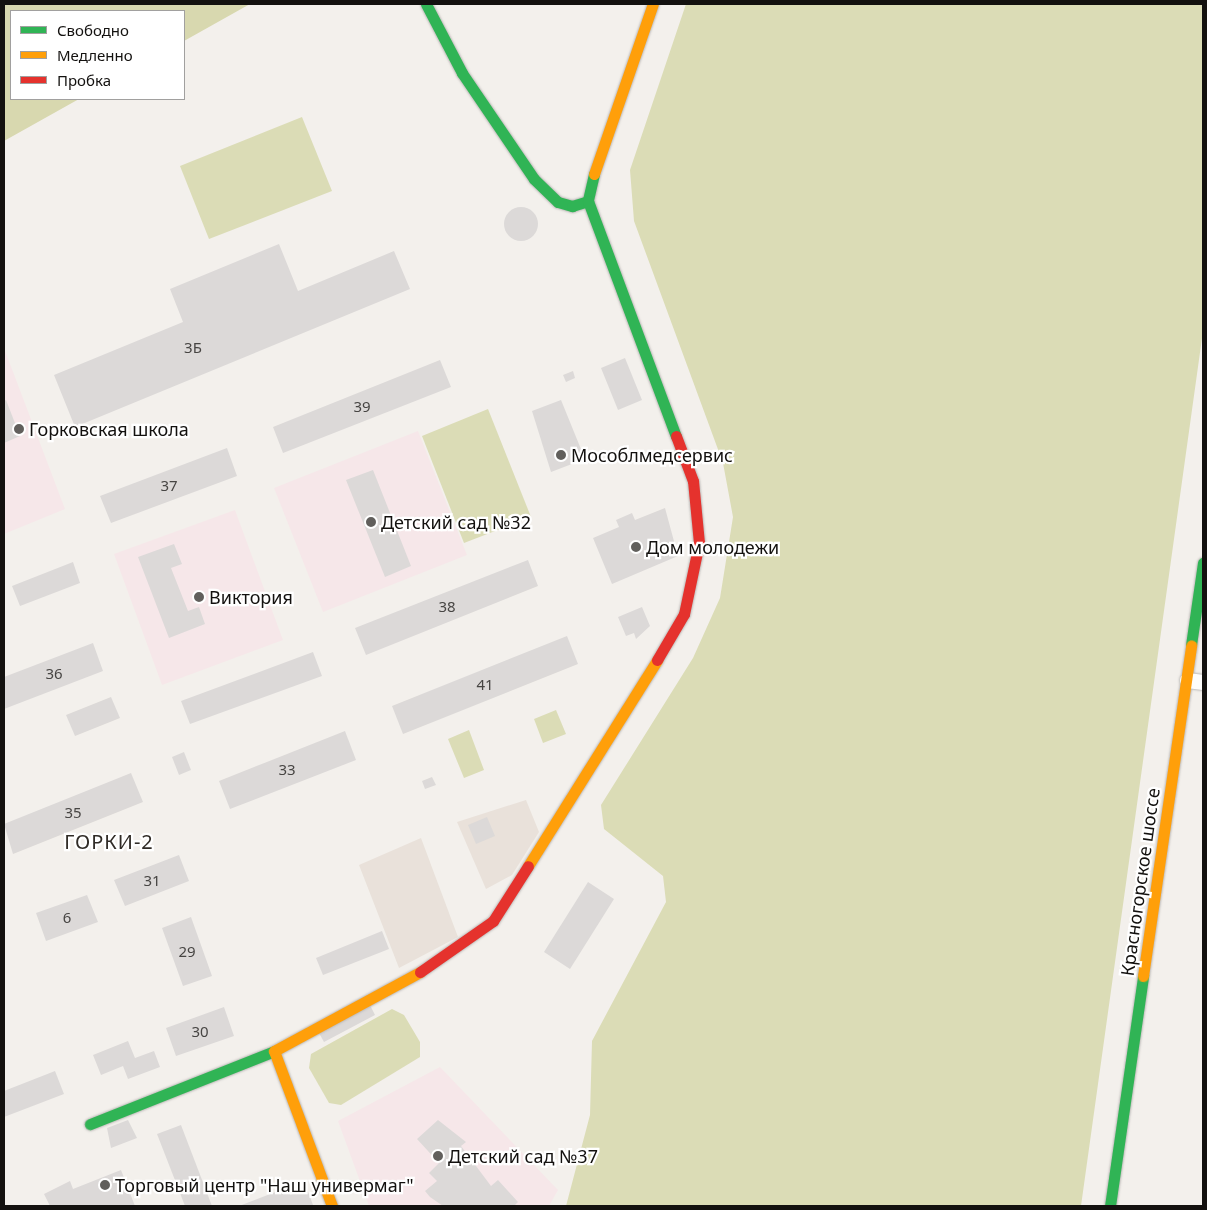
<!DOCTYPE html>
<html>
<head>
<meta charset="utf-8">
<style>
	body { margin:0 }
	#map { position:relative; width:1207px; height:1210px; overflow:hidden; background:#f3f0ec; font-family:"Noto Sans",sans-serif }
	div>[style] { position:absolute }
	.built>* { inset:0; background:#e9e1da }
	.education>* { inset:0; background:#f6e7e9 }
	.green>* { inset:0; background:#dbdcb6 }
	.forest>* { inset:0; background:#d8d8af }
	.building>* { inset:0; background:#dcd9d8 }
	.round { border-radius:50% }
	.roads { filter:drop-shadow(0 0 1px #bbb8b6) drop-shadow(0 0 1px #bbb8b6) }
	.street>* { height:15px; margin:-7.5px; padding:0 7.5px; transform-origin:7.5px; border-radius:7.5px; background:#fdfdfc }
	.fast>* { height:11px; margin:-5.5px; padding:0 5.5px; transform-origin:5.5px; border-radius:5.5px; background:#30b455 }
	.slow>* { height:11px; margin:-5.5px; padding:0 5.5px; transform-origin:5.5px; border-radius:5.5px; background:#ff9f0a }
	.jam>* { height:11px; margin:-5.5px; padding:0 5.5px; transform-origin:5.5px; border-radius:5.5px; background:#e5322d }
	.dots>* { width:14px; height:14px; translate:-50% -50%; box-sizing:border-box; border:2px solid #fff; border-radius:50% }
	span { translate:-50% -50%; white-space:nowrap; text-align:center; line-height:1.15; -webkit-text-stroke:4.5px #fff; paint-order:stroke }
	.number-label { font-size:15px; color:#474543 }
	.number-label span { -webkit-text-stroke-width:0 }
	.poi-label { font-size:18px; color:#13110f }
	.left { translate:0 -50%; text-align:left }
	.street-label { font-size:18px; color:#13110f }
	.quarter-label { font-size:20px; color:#302b26; letter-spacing:1px }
	.frame { position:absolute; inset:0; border:5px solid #13110f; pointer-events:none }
	.legend { position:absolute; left:10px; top:10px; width:175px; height:90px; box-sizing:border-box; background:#fff; border:1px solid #a1a09f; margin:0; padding:6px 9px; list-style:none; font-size:15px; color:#13110f }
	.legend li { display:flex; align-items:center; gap:10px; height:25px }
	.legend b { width:25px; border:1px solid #a1a09f }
</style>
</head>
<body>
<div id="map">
	<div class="built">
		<div style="clip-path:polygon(526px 800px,539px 832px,512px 875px,486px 889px,457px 822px)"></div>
		<div style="clip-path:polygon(421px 838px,458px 937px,399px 968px,359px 865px)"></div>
	</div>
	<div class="education">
		<div style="clip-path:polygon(4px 348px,65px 509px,4px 534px)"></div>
		<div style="clip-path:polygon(418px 431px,467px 555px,323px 612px,274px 488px)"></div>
		<div style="clip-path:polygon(235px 510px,283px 640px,162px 685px,114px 554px)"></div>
		<div style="clip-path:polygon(440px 1067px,558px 1190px,549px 1206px,369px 1206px,338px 1121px)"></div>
	</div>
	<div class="green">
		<div style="clip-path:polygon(686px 4px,1203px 4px,1203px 331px,1081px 1206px,566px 1206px,590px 1115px,592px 1041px,666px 902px,663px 876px,604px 829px,601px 805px,693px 658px,720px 598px,733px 517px,723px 463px,634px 221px,630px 170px)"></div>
		<div style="clip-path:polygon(302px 117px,332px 191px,209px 239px,180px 166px)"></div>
		<div style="clip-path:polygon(488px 409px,531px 517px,464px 543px,422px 436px)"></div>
		<div style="clip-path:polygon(556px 710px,566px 734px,543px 743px,534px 719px)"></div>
		<div style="clip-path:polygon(469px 730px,484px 770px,464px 778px,448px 739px)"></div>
		<div style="clip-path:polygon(392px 1009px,404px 1015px,420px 1042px,420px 1057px,341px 1105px,329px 1103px,309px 1068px,311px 1054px)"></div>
	</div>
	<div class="forest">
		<div style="clip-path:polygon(4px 4px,250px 4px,184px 41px,184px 11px,11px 11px,11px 99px,79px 99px,4px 141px)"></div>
	</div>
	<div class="building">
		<div class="round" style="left:504px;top:207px;width:34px;height:34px"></div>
		<div style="clip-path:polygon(279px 244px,298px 291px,394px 251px,410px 289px,75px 427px,54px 375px,183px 322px,170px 289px)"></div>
		<div style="clip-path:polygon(625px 358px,642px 400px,618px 410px,601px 368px)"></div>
		<div style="clip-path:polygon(440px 360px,451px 387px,283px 453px,273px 427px)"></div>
		<div style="clip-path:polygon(573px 371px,575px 378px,566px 382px,563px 375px)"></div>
		<div style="clip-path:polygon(6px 400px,20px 436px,4px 443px,4px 401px)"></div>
		<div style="clip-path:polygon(561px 400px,585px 459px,551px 472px,532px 411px)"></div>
		<div style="clip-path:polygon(227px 448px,237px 476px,111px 523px,100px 496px)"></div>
		<div style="clip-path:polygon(373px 470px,411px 566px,385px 577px,346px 480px)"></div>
		<div style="clip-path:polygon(665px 508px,678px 556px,612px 584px,593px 538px,619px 527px,616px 520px,632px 513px,635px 520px)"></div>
		<div style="clip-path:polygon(174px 544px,182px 564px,171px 568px,188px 611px,199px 607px,205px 624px,169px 638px,138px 557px)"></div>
		<div style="clip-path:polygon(528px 560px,538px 586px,366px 655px,355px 628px)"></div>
		<div style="clip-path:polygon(73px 562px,80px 583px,20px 606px,12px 586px)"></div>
		<div style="clip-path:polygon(642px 607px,650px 626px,636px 639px,634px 633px,626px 636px,618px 617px)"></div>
		<div style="clip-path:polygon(567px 636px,578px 664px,403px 734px,392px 706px)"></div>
		<div style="clip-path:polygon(93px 643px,103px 671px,4px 709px,4px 677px)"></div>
		<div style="clip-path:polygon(313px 652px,322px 676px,190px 724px,181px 701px)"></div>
		<div style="clip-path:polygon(111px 697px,120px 718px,75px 736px,66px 715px)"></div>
		<div style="clip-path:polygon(345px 731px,356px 760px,230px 809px,219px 781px)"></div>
		<div style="clip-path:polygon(184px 752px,191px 770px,179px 775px,172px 757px)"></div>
		<div style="clip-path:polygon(131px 773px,143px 802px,13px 854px,4px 824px)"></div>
		<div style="clip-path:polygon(432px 777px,436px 785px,425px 789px,422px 781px)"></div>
		<div style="clip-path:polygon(487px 817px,495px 836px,476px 844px,468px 825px)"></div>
		<div style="clip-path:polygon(179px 855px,189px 881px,125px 906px,114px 880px)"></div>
		<div style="clip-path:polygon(588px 882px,614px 899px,570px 969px,544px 952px)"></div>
		<div style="clip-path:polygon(87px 895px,98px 922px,46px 941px,36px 913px)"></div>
		<div style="clip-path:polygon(191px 917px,212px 976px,183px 986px,162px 928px)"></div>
		<div style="clip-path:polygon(382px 931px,389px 949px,323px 975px,316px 958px)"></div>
		<div style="clip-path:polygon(370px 1005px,375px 1015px,324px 1042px,319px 1033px)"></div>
		<div style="clip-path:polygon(224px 1007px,234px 1036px,176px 1056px,166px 1028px)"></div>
		<div style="clip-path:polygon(128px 1041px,135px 1058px,154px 1051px,160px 1067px,128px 1079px,123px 1066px,101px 1075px,93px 1055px)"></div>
		<div style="clip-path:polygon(55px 1071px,64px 1094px,4px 1117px,4px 1091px)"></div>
		<div style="clip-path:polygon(128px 1120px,137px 1138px,111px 1148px,107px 1128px)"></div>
		<div style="clip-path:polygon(438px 1120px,466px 1142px,461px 1146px,491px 1186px,498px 1180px,518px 1202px,514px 1206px,443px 1206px,430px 1197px,425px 1191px,437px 1181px,429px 1173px,439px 1163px,417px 1139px)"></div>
		<div style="clip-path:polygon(181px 1125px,212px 1206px,185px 1206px,157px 1134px)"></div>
		<div style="clip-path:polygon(121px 1170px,135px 1206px,50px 1206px,44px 1194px,70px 1181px,73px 1189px)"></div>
		<div style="clip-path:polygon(304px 1181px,313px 1205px,239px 1206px)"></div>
	</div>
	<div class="roads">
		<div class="street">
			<div style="left:1187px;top:680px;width:16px;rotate:7deg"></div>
		</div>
		<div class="fast">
			<div style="left:426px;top:4px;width:78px;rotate:62.4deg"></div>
			<div style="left:462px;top:73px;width:128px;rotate:55.8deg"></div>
			<div style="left:534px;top:179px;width:33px;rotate:44deg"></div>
			<div style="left:558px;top:202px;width:15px;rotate:16deg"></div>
			<div style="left:572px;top:206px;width:17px;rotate:-17deg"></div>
			<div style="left:594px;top:174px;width:28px;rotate:103deg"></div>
			<div style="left:588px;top:201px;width:251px;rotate:69.5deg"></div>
			<div style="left:1191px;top:645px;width:83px;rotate:-81.7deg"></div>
			<div style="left:90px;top:1124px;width:198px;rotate:-21.6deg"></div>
			<div style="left:1110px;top:1206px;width:232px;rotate:-81.8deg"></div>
		</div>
		<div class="slow">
			<div style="left:594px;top:174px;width:180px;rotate:-70.9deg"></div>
			<div style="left:528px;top:866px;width:243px;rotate:-57.9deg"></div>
			<div style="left:1143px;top:976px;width:334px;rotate:-81.7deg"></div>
			<div style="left:332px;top:1206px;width:165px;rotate:-110.5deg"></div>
			<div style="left:274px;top:1051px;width:166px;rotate:-28.4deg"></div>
		</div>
		<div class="jam">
			<div style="left:657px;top:660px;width:53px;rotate:-59.6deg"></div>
			<div style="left:684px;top:614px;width:73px;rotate:-78.1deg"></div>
			<div style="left:699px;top:543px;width:62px;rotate:-95.5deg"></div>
			<div style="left:693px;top:481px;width:48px;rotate:-110.7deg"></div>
			<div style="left:420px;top:972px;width:89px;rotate:-34.9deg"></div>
			<div style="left:493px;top:921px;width:65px;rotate:-57.5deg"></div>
		</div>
	</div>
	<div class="dots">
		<div style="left:19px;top:429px;background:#615f5c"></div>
		<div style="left:561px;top:455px;background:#615f5c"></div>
		<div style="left:371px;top:522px;background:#615f5c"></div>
		<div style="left:636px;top:547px;background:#615f5c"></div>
		<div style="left:199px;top:597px;background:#615f5c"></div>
		<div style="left:438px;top:1156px;background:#615f5c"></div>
		<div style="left:105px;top:1185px;background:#615f5c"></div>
	</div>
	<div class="number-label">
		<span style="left:193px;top:348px">3Б</span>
		<span style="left:362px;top:407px">39</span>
		<span style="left:169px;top:486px">37</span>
		<span style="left:447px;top:607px">38</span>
		<span style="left:54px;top:674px">36</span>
		<span style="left:485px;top:685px">41</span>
		<span style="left:287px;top:770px">33</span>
		<span style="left:73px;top:813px">35</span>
		<span style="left:152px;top:881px">31</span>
		<span style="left:67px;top:918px">6</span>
		<span style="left:187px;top:952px">29</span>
		<span style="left:200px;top:1032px">30</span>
	</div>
	<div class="poi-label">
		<span class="left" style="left:29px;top:429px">Горковская школа</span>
		<span class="left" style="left:571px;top:455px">Мособлмедсервис</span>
		<span class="left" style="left:381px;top:522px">Детский сад №32</span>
		<span class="left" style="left:646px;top:547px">Дом молодежи</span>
		<span class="left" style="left:209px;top:597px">Виктория</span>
		<span class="left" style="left:448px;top:1156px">Детский сад №37</span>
		<span class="left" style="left:115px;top:1185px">Торговый центр "Наш универмаг"</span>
	</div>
	<div class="street-label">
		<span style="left:1140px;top:882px;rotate:-82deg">Красногорское шоссе</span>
	</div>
	<div class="quarter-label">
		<span style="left:109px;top:841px">ГОРКИ-2</span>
	</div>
	<div class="frame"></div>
	<ul class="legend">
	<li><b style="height:6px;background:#30b455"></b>Свободно</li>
	<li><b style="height:6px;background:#ff9f0a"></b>Медленно</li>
	<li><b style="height:6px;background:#e5322d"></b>Пробка</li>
	</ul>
</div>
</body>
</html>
